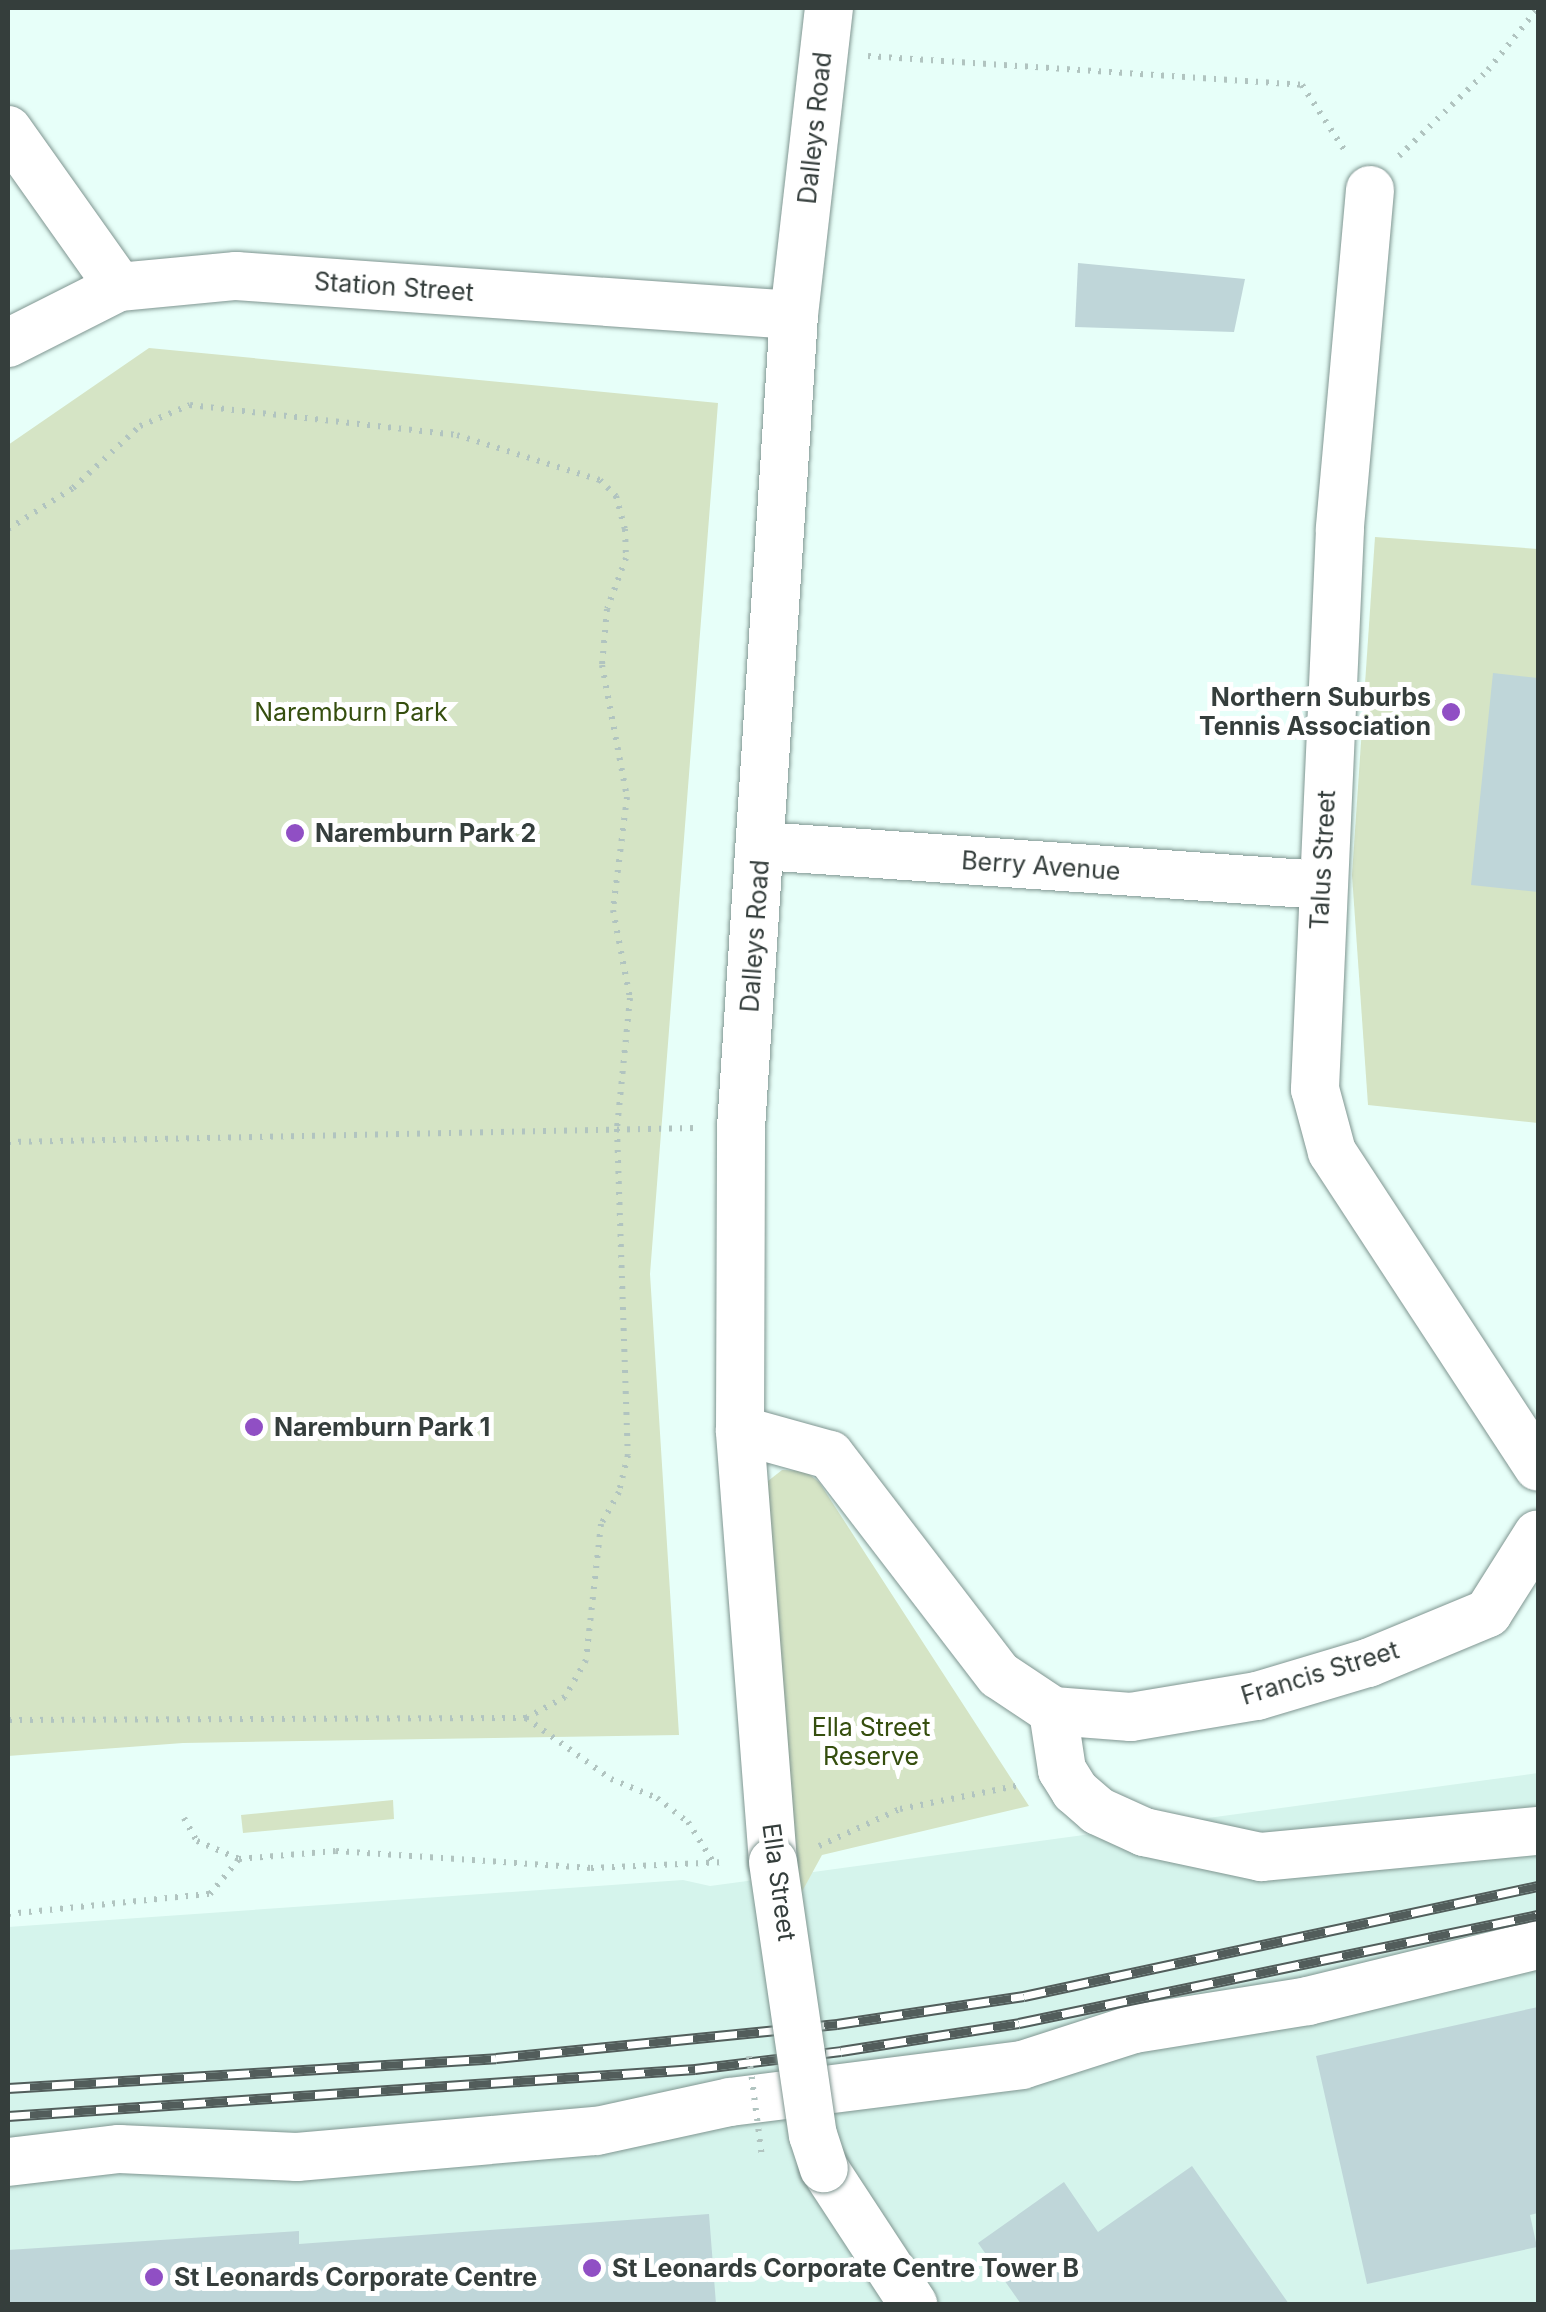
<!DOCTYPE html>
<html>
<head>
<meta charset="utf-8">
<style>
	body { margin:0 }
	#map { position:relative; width:1546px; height:2312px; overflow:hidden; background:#e7fff9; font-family:Inter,sans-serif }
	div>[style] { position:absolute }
	.built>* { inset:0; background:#d5f4ec }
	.green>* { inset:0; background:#d5e4c5 }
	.building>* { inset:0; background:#bfd6d9 }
	.path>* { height:6px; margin-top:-3px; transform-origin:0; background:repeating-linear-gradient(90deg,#b1c4c0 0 2.5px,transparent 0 10.5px) }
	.roads { filter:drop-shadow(0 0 2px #809691) drop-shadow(0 0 2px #809691) }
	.minor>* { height:48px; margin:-24px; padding:0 24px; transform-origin:24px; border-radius:24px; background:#fff }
	.rail>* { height:11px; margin-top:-5.5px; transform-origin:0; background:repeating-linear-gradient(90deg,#fff 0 22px,#525d5b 0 44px); box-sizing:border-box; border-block:2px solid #525d5b }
	.path-bridge>* { height:6px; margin-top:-3px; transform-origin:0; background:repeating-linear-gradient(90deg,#b1c4c0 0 2.5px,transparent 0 10.5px) }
	.bridges { filter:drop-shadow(0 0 2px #809691) drop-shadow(0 0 2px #809691) }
	.minor-bridge>* { height:48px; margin:-24px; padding:0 24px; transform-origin:24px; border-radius:24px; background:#fff }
	.dots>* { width:28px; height:28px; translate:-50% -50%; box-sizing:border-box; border:5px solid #fff; border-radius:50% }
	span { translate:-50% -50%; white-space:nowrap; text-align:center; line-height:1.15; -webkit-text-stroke:10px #fff; paint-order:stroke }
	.street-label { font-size:25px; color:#353e3c }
	.poi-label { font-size:25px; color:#353e3c; font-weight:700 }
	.right { translate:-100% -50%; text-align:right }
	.left { translate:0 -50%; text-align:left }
	.park-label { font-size:25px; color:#354e0e }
	.frame { position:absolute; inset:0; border:10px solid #353e3c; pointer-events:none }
</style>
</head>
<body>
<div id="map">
	<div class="built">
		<div style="clip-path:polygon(1538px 1773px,1538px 2304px,8px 2304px,8px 1927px,683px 1880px,710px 1886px)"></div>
	</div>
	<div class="green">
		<div style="clip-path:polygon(149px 348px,718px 403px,650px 1274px,679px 1735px,183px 1743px,8px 1756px,8px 445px)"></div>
		<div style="clip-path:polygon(1375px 537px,1538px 549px,1538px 1123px,1368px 1105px,1352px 875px)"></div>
		<div style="clip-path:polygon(782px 1470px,805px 1471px,819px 1482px,1029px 1806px,822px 1855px,793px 1908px,763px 1485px)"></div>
		<div style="clip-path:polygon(393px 1800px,394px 1819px,243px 1833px,241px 1815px)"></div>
	</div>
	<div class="building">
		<div style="clip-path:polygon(1078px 263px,1245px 279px,1234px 332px,1075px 327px)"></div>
		<div style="clip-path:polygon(1493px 673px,1538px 678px,1538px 892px,1471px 885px)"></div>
		<div style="clip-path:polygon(1538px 2007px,1538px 2213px,1530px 2215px,1537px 2247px,1367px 2284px,1316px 2056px)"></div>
		<div style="clip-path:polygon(1192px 2166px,1289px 2304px,1021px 2304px,978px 2243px,1064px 2182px,1098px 2232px)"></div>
		<div style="clip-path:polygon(709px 2214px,716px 2304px,8px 2304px,8px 2250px,299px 2231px,299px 2244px)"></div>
	</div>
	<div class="path">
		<div style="left:868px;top:56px;width:435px;rotate:3.8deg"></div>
		<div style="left:1302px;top:85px;width:82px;rotate:56.9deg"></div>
		<div style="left:1399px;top:156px;width:124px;rotate:-44deg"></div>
		<div style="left:1488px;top:70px;width:80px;rotate:-51.1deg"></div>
		<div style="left:8px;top:529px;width:77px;rotate:-32.2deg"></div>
		<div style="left:73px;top:488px;width:91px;rotate:-42.8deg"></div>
		<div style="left:140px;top:426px;width:54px;rotate:-22.8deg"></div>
		<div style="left:190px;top:405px;width:269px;rotate:6.4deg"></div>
		<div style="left:457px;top:435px;width:150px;rotate:17.5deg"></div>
		<div style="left:600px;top:480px;width:23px;rotate:45deg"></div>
		<div style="left:616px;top:496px;width:34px;rotate:75deg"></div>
		<div style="left:625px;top:529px;width:29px;rotate:88deg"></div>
		<div style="left:626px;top:558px;width:54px;rotate:110.4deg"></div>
		<div style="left:607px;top:609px;width:56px;rotate:95.1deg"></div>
		<div style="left:602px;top:665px;width:134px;rotate:79.3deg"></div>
		<div style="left:627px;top:797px;width:114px;rotate:97.1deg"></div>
		<div style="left:613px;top:910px;width:90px;rotate:79.1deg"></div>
		<div style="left:630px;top:998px;width:132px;rotate:95.7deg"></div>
		<div style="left:617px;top:1129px;width:326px;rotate:88.1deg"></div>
		<div style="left:628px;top:1455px;width:38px;rotate:104deg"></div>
		<div style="left:619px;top:1492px;width:37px;rotate:119deg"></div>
		<div style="left:601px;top:1524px;width:137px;rotate:96.3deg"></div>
		<div style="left:586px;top:1660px;width:43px;rotate:119.6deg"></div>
		<div style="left:565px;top:1697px;width:44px;rotate:151.7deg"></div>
		<div style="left:526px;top:1718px;width:518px;rotate:179.78deg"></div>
		<div style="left:8px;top:1142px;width:688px;rotate:-1.17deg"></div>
		<div style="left:526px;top:1718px;width:105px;rotate:35.7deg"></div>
		<div style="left:611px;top:1779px;width:50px;rotate:22.4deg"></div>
		<div style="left:657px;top:1798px;width:39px;rotate:38deg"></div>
		<div style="left:688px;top:1822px;width:45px;rotate:57.7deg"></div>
		<div style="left:184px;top:1818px;width:26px;rotate:61deg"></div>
		<div style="left:197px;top:1841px;width:46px;rotate:23.2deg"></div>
		<div style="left:239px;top:1859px;width:97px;rotate:-4.7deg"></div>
		<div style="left:336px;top:1851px;width:256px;rotate:3.8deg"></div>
		<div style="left:591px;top:1868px;width:135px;rotate:-2.5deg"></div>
		<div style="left:819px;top:1846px;width:89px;rotate:-24.6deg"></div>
		<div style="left:900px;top:1809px;width:123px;rotate:-11.2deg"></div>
		<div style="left:8px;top:1914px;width:203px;rotate:-5.7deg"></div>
		<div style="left:210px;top:1894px;width:45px;rotate:-50.4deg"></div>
	</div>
	<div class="roads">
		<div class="minor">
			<div style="left:8px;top:130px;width:192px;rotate:54.7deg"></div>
			<div style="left:1370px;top:190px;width:340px;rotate:95.1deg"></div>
			<div style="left:1340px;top:529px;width:561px;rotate:92.56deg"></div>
			<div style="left:1315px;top:1089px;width:65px;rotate:74.9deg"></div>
			<div style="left:1332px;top:1152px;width:376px;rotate:56.8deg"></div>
			<div style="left:8px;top:343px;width:124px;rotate:-26.8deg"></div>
			<div style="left:119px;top:287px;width:118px;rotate:-5.4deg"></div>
			<div style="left:236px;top:276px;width:559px;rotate:4deg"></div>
			<div style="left:762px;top:846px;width:560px;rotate:3.99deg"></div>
			<div style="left:740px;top:1430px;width:93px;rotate:15.5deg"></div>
			<div style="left:830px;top:1455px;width:277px;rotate:52.5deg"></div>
			<div style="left:999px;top:1675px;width:65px;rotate:33.7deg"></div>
			<div style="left:1053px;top:1711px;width:78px;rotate:4.4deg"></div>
			<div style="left:1131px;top:1717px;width:128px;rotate:-9.5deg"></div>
			<div style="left:1257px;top:1696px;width:116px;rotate:-16.6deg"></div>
			<div style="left:1368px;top:1663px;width:130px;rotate:-22.6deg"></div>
			<div style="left:1488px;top:1613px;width:93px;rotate:-57.7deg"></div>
			<div style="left:1053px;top:1711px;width:60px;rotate:81.3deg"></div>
			<div style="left:1062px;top:1770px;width:25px;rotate:58deg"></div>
			<div style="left:1075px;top:1791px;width:30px;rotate:41deg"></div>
			<div style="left:1098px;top:1811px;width:51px;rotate:24.5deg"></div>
			<div style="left:1144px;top:1832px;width:120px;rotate:12.1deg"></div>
			<div style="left:1261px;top:1857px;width:278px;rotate:-5.4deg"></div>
			<div style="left:773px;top:1862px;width:433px;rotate:-94.4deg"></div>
			<div style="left:740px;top:1430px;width:302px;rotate:-89.8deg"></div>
			<div style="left:741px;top:1128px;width:815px;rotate:-86.27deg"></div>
			<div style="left:794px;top:315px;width:309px;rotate:-83.5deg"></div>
			<div style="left:8px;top:2162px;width:112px;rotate:-6.7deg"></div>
			<div style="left:119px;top:2149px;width:178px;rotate:2.6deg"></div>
			<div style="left:297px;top:2157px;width:301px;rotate:-5deg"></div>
			<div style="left:597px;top:2131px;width:136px;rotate:-12.3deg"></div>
			<div style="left:730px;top:2102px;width:294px;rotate:-7.2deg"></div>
			<div style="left:1022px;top:2065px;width:118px;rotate:-17.8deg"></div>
			<div style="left:1134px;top:2029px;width:176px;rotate:-9.1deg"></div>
			<div style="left:1308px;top:2001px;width:237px;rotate:-13.7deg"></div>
			<div style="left:824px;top:2168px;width:163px;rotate:56.8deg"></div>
		</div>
	</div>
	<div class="rail">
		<div style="left:8px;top:2088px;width:489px;rotate:-3.5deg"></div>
		<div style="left:496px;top:2058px;width:343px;rotate:-5.7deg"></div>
		<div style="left:837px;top:2024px;width:189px;rotate:-8.5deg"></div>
		<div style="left:1024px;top:1996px;width:526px;rotate:-12.08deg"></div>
		<div style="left:8px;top:2116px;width:689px;rotate:-3.91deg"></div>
		<div style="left:695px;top:2069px;width:147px;rotate:-7deg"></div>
		<div style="left:841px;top:2051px;width:180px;rotate:-8.9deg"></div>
		<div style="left:1019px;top:2023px;width:530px;rotate:-11.76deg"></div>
	</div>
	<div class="path-bridge">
		<div style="left:749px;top:2056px;width:103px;rotate:82.7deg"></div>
	</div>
	<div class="bridges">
		<div class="minor-bridge">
			<div style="left:773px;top:1862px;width:276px;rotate:81.7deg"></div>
			<div style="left:813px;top:2135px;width:35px;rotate:72deg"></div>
		</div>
	</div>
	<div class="dots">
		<div style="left:1451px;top:712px;background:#904fc4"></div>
		<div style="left:295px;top:833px;background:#904fc4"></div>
		<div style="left:254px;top:1427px;background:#904fc4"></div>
		<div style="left:592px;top:2268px;background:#904fc4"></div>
		<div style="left:154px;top:2277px;background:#904fc4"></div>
	</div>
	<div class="street-label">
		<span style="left:815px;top:128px;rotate:-84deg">Dalleys Road</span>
		<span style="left:394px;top:287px;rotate:4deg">Station Street</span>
		<span style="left:1323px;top:860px;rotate:-87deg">Talus Street</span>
		<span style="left:1041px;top:866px;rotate:4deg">Berry Avenue</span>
		<span style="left:755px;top:936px;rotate:-86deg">Dalleys Road</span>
		<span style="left:1320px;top:1673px;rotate:-17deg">Francis Street</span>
		<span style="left:779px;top:1882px;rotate:82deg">Ella Street</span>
	</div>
	<div class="poi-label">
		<span class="right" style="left:1431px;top:712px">Northern Suburbs<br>Tennis Association</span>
		<span class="left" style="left:315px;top:833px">Naremburn Park 2</span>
		<span class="left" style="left:274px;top:1427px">Naremburn Park 1</span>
		<span class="left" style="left:612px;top:2268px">St Leonards Corporate Centre Tower B</span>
		<span class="left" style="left:174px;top:2277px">St Leonards Corporate Centre</span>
	</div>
	<div class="park-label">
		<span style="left:351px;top:712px">Naremburn Park</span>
		<span style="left:871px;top:1742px">Ella Street<br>Reserve</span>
	</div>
	<div class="frame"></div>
</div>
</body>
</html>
